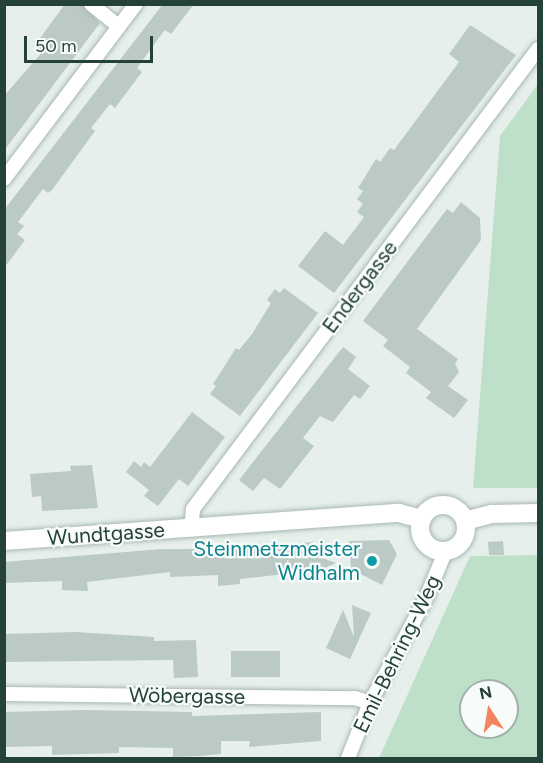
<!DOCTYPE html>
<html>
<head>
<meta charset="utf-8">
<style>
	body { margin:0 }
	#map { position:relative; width:543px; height:763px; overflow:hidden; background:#e6efeb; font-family:Figtree,sans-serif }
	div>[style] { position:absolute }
	.green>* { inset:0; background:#bfe0c8 }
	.building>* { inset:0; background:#bbcac4 }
	.roads { filter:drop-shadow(0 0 2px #a8b8b2) drop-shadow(0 0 2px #a8b8b2) }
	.street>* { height:14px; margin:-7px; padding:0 7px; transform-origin:7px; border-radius:7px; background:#fff }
	.secondary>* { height:18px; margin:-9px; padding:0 9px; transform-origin:9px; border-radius:9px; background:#fff }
	.secondary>.ring { margin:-9px; padding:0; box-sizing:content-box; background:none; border:18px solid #fff; border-radius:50% }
	.dots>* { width:16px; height:16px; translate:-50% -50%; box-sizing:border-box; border:3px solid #f7fbf9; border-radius:50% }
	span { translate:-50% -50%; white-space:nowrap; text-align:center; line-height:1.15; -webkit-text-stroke:4.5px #f7fbf9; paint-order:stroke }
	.street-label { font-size:21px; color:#24423a }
	.culture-label { font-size:21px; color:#0d838f }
	.right { translate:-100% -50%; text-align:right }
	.frame { position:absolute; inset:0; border:6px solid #24423a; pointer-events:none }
	.north { position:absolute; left:459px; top:679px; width:60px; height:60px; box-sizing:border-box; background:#f7fbf9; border:2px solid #a3b1ad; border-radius:50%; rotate:348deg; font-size:16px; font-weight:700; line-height:24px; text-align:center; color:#24423a }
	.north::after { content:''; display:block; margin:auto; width:21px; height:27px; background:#f4845f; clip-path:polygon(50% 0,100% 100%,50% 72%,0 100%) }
	.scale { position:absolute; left:24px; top:36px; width:129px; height:27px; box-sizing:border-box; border:3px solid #24423a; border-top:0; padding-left:8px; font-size:18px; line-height:21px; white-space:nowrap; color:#24423a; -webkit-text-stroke:4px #f7fbf9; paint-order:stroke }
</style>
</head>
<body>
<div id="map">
	<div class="green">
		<div style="clip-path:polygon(538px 84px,538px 488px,473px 488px,500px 136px)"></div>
		<div style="clip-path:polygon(evenodd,538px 555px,538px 758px,379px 758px,470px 556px,538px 555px,471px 691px,507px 691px,507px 727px,471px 727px,471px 691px)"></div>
	</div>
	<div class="building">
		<div style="clip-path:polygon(65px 4px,82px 4px,100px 23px,4px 151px,4px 96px,43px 51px,35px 45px)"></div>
		<div style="clip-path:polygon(163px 4px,194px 4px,171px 34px,165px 30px,158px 39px,137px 68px,142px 72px,115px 108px,110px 104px,91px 128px,95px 131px,52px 190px,48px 193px,43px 189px,18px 222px,24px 226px,17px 234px,25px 240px,4px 268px,4px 210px)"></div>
		<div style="clip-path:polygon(470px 25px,516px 55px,334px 293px,298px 266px,325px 231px,343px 245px,364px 217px,357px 212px,363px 204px,357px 199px,363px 191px,358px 188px,376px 159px,380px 162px,390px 148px,394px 150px,459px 62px,449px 54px)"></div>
		<div style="clip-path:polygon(461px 202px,480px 218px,481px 240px,417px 329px,458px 359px,455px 364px,459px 372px,448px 386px,468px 400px,454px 418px,426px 398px,431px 392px,406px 373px,410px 367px,383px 346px,388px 340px,363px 321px,447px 209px,453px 213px)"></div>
		<div style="clip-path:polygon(284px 288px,318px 313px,240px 416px,210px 394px,216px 386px,213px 384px,236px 348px,239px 350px,252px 334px,271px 303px,267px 300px,275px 289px,280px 293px)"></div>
		<div style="clip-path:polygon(343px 347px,356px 357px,348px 369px,370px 386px,360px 399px,354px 395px,333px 422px,320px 416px,303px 438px,314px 446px,280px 489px,264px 478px,253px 491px,239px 480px)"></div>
		<div style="clip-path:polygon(192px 412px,225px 437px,188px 486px,179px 479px,158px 506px,144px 496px,149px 490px,126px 472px,134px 461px,141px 467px,144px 462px,150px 467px)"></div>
		<div style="clip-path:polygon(92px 465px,98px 508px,42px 511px,41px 496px,32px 497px,30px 474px,71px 471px,70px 466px)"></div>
		<div style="clip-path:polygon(389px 540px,397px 554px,382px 585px,351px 569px,349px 541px)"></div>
		<div style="clip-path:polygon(503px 541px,504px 555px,489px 555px,488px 542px)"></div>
		<div style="clip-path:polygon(313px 542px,314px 555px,336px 563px,320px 570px,240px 579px,240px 584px,218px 586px,218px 575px,170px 577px,170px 572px,87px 582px,88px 591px,62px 590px,62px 581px,4px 583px,4px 562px,162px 549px,201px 549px,201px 553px)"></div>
		<div style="clip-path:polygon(352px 605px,371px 613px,350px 659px,326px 648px,343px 610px,354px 637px)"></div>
		<div style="clip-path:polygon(76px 632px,154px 637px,154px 641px,196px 640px,198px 677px,174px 678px,173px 660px,5px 662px,4px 634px)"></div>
		<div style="clip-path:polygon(231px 651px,280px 651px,280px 677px,231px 677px)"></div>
		<div style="clip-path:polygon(86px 710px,192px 712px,192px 716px,321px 712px,321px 741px,249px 747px,250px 741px,221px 741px,221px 754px,200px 756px,173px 757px,173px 748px,119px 747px,119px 753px,52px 755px,52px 746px,4px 747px,4px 712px)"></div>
	</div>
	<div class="roads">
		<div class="street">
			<div style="left:91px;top:4px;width:36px;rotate:39deg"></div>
			<div style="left:4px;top:179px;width:219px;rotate:-53deg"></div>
			<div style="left:191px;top:529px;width:20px;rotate:-84deg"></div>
			<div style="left:193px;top:509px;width:575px;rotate:-53.13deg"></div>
			<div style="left:4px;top:694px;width:351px;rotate:0.7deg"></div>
			<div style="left:355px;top:698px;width:16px;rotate:18deg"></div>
			<div style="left:348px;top:758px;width:59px;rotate:-68.2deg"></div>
			<div style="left:370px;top:703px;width:119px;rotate:-61.9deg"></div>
			<div style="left:426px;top:598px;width:52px;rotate:-67.4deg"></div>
		</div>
		<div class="secondary">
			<div class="ring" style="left:420px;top:505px;width:28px;height:28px"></div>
			<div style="left:465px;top:521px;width:28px;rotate:-15deg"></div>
			<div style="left:492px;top:514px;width:46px;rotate:-1.2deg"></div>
			<div style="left:4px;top:541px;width:396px;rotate:-4.1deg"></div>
			<div style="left:399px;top:513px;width:24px;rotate:15deg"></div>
		</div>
	</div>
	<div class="dots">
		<div style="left:372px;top:561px;background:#0f9aa8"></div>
	</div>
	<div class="street-label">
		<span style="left:360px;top:287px;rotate:-53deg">Endergasse</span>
		<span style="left:106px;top:534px;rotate:-4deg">Wundtgasse</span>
		<span style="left:397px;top:654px;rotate:-64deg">Emil-Behring-Weg</span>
		<span style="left:187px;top:696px;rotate:1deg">Wöbergasse</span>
	</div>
	<div class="culture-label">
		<span class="right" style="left:360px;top:561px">Steinmetzmeister<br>Widhalm</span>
	</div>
	<div class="frame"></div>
	<div class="north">N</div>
	<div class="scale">50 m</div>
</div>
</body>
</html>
